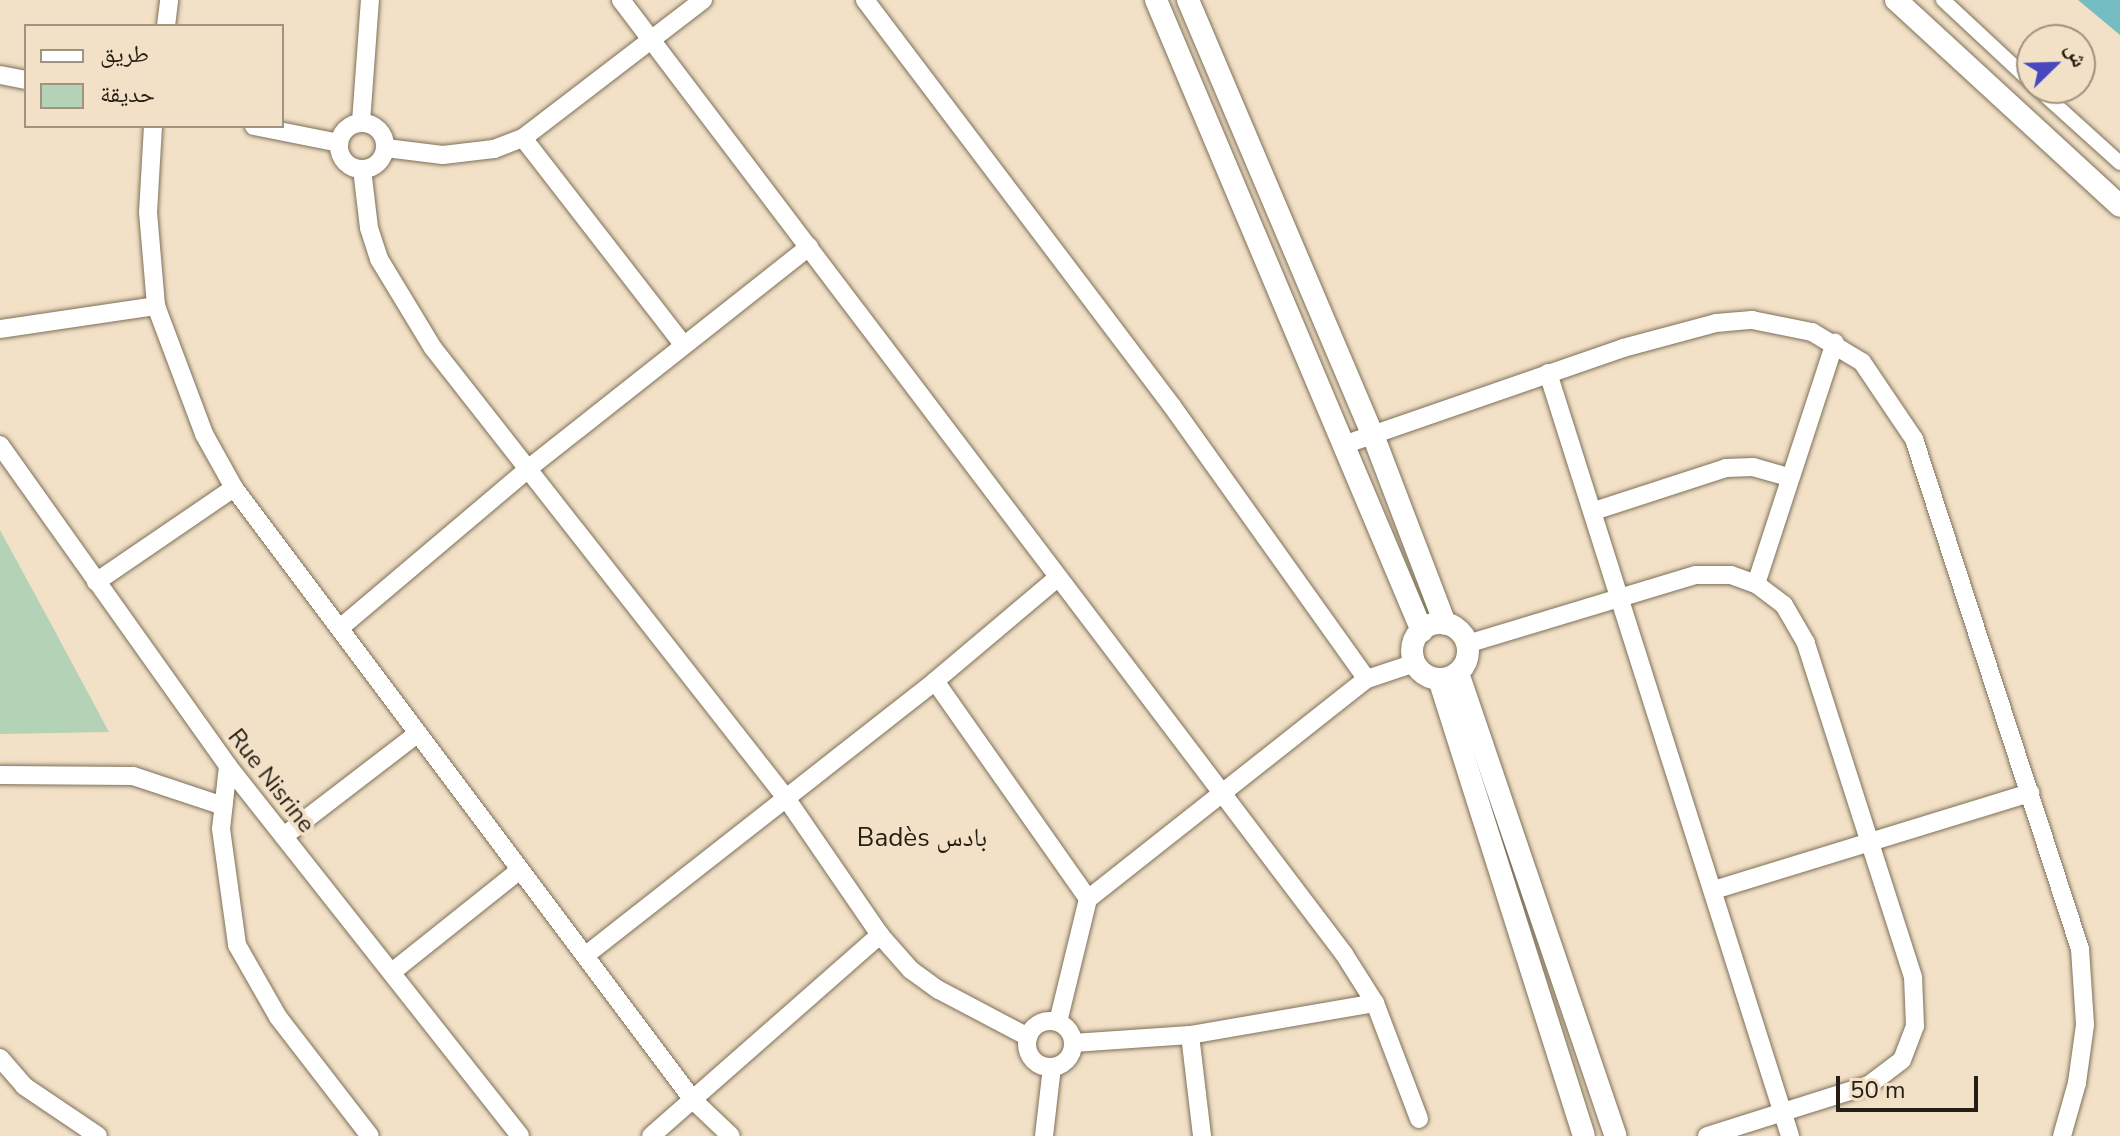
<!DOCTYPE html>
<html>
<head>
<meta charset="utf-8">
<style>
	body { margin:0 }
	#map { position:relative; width:2120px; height:1136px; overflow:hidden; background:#f2e1c7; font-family:"Nunito Sans","Noto Naskh Arabic",sans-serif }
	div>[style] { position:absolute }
	.green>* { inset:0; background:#b3d2b6 }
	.water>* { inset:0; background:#74bdc3 }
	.roads { filter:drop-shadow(0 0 2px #7e7058) drop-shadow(0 0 2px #7e7058) }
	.pedestrian>* { height:14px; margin:-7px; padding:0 7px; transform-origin:7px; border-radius:7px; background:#fff }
	.minor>* { height:18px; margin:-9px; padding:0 9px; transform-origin:9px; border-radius:9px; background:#fff }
	.minor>.ring { margin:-9px; padding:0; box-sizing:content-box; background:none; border:18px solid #fff; border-radius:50% }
	.tertiary>* { height:22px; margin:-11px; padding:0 11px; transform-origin:11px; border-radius:11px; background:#fff }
	.tertiary>.ring { margin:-11px; padding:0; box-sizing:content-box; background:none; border:22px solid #fff; border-radius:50% }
	span { translate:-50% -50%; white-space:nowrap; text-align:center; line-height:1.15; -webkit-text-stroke:8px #f2e1c7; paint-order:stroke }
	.street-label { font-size:24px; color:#241e14 }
	.neighbourhood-label { font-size:26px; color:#241e14 }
	.legend { position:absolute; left:24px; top:24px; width:260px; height:104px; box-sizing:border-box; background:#f2e1c7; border:2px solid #a0937f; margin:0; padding:10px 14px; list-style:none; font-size:24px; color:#241e14 }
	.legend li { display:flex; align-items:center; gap:16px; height:40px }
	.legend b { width:40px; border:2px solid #a0937f }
	.north { position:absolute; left:2016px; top:24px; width:80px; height:80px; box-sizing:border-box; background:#f2e1c7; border:2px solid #a0937f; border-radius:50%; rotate:67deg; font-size:22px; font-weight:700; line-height:32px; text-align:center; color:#241e14 }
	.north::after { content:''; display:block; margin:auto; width:28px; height:36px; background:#4748be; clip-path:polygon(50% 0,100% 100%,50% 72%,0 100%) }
	.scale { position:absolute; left:1836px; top:1076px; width:142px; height:36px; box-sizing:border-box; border:4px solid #241e14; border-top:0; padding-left:10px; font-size:24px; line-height:28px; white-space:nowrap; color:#241e14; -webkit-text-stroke:6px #f2e1c7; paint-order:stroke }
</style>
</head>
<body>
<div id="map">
	<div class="green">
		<div style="clip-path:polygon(0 530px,50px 622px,109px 732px,0 734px)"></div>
	</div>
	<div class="water">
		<div style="clip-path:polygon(2078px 0,2120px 0,2120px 35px)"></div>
	</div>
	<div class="roads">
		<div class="pedestrian">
			<div style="left:1943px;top:0;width:122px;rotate:43deg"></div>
			<div style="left:2037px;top:88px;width:112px;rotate:42.1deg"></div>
		</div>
		<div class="minor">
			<div style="left:621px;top:0;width:1197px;rotate:52.84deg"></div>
			<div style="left:1344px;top:954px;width:58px;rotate:57.7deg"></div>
			<div style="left:1375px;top:1003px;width:124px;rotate:69.2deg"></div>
			<div style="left:865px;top:0;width:509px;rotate:52.9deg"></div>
			<div style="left:1172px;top:406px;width:335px;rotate:54.5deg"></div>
			<div style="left:166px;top:26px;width:26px;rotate:-83deg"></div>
			<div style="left:0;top:75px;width:26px;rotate:11deg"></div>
			<div style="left:361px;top:122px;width:122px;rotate:-85.8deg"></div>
			<div class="ring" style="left:339px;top:123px;width:28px;height:28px"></div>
			<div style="left:153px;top:126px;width:86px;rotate:93.3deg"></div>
			<div style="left:148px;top:212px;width:94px;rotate:85.1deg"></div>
			<div style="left:156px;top:306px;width:137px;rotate:69.4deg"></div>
			<div style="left:204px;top:434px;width:62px;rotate:60.9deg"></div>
			<div style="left:234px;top:488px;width:765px;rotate:53.13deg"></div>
			<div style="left:693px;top:1100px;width:52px;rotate:43.5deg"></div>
			<div style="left:254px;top:126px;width:87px;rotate:11.3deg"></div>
			<div style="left:523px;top:138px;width:261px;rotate:52.2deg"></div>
			<div style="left:386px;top:148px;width:57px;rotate:7deg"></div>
			<div style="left:443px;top:155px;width:51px;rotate:-6.7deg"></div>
			<div style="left:494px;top:149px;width:31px;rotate:-21deg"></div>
			<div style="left:523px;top:138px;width:227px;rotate:-37.5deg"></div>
			<div style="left:362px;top:169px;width:59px;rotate:83.2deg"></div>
			<div style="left:369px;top:228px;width:33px;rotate:72deg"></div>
			<div style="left:379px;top:259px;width:104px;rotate:58.8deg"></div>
			<div style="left:433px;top:348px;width:572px;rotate:51.89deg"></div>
			<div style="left:786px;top:798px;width:166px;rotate:55.5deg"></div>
			<div style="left:880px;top:935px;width:47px;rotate:48.5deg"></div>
			<div style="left:911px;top:970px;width:34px;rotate:36deg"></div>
			<div style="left:939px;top:990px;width:101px;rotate:27.8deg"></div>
			<div style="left:0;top:329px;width:158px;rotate:-8.4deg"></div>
			<div style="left:1548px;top:373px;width:800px;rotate:72.4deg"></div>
			<div style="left:1346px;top:444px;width:293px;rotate:-19.1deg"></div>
			<div style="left:1623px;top:348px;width:96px;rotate:-15deg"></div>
			<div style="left:1716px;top:323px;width:36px;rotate:-5deg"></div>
			<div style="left:1752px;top:320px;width:61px;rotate:11.3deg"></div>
			<div style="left:1812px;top:332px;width:58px;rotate:31deg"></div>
			<div style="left:1862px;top:362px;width:93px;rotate:56deg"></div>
			<div style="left:1914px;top:439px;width:536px;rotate:71.97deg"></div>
			<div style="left:2080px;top:949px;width:76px;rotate:86.2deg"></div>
			<div style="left:2085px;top:1025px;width:59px;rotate:97.9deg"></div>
			<div style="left:2077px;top:1083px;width:55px;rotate:105.8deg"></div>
			<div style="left:0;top:445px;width:394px;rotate:54.6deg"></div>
			<div style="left:228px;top:766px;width:471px;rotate:51.7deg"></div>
			<div style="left:1594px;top:511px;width:139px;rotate:-18deg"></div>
			<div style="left:1726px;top:468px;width:27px;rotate:-2deg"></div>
			<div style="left:1753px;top:467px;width:37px;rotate:16deg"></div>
			<div style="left:96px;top:582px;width:167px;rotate:-34.3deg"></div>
			<div style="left:340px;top:628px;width:248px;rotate:-40.2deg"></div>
			<div style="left:529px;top:468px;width:357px;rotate:-38.3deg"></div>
			<div style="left:1467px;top:644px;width:239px;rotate:-16.8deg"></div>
			<div style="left:1696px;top:575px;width:35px"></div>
			<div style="left:1731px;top:575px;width:27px;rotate:20deg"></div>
			<div style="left:1756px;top:584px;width:254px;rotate:-71.9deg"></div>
			<div style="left:935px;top:681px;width:266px;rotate:54.9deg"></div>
			<div style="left:228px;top:766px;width:63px;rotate:96.3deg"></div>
			<div style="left:221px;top:829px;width:117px;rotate:82.1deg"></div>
			<div style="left:237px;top:945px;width:83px;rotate:60.3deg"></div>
			<div style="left:278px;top:1017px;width:150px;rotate:52.3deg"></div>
			<div style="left:0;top:775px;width:133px;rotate:0.4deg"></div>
			<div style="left:133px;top:776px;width:95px;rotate:18.4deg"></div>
			<div style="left:284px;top:836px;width:169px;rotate:-37.5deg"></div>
			<div style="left:1714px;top:890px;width:331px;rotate:-17.1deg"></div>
			<div style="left:586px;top:955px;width:444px;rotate:-38.1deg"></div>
			<div style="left:935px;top:681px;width:158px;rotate:-40.1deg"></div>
			<div style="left:392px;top:972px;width:164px;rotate:-38.6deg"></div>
			<div class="ring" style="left:1027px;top:1021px;width:28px;height:28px"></div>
			<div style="left:1058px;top:1022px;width:127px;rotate:-76.3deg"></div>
			<div style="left:1088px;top:899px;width:355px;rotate:-38.3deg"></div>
			<div style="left:1367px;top:679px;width:51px;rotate:-18.4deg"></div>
			<div style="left:1190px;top:1035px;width:102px;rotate:83.2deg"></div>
			<div style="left:1073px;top:1043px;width:117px;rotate:-3.9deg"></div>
			<div style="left:1190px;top:1035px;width:188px;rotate:-9.8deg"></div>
			<div style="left:0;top:1058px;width:37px;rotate:49deg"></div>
			<div style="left:24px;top:1086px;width:89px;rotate:34deg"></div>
			<div style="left:651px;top:1136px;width:305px;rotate:-41.3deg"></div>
			<div style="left:1044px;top:1136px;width:69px;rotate:-83.4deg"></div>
			<div style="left:1707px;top:1136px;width:170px;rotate:-17.5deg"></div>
			<div style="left:1869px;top:1085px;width:41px;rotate:-37.1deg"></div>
			<div style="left:1902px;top:1060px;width:36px;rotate:-69deg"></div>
			<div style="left:1915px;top:1026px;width:49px;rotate:-92.3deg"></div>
			<div style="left:1913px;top:977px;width:351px;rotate:-107.8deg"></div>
			<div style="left:1806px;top:643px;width:44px;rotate:-120.1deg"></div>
			<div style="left:1784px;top:605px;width:35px;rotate:-143deg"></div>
		</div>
		<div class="tertiary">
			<div style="left:1156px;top:0;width:685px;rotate:67.14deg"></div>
			<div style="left:1188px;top:0;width:473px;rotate:67deg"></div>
			<div style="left:1373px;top:435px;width:202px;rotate:69.1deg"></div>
			<div style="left:1896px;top:0;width:304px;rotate:42.6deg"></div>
			<div class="ring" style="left:1412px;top:623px;width:34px;height:34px"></div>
			<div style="left:1458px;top:673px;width:489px;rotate:71.2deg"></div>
			<div style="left:1439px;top:679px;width:479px;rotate:72.4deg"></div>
		</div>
	</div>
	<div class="street-label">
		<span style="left:271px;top:781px;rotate:52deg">Rue Nisrine</span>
	</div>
	<div class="neighbourhood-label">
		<span style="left:922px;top:838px">Badès بادس</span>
	</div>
	<ul class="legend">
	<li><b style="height:10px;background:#fff"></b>طريق</li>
	<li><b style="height:22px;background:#b3d2b6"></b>حديقة</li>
	</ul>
	<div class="north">ش</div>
	<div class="scale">50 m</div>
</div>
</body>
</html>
